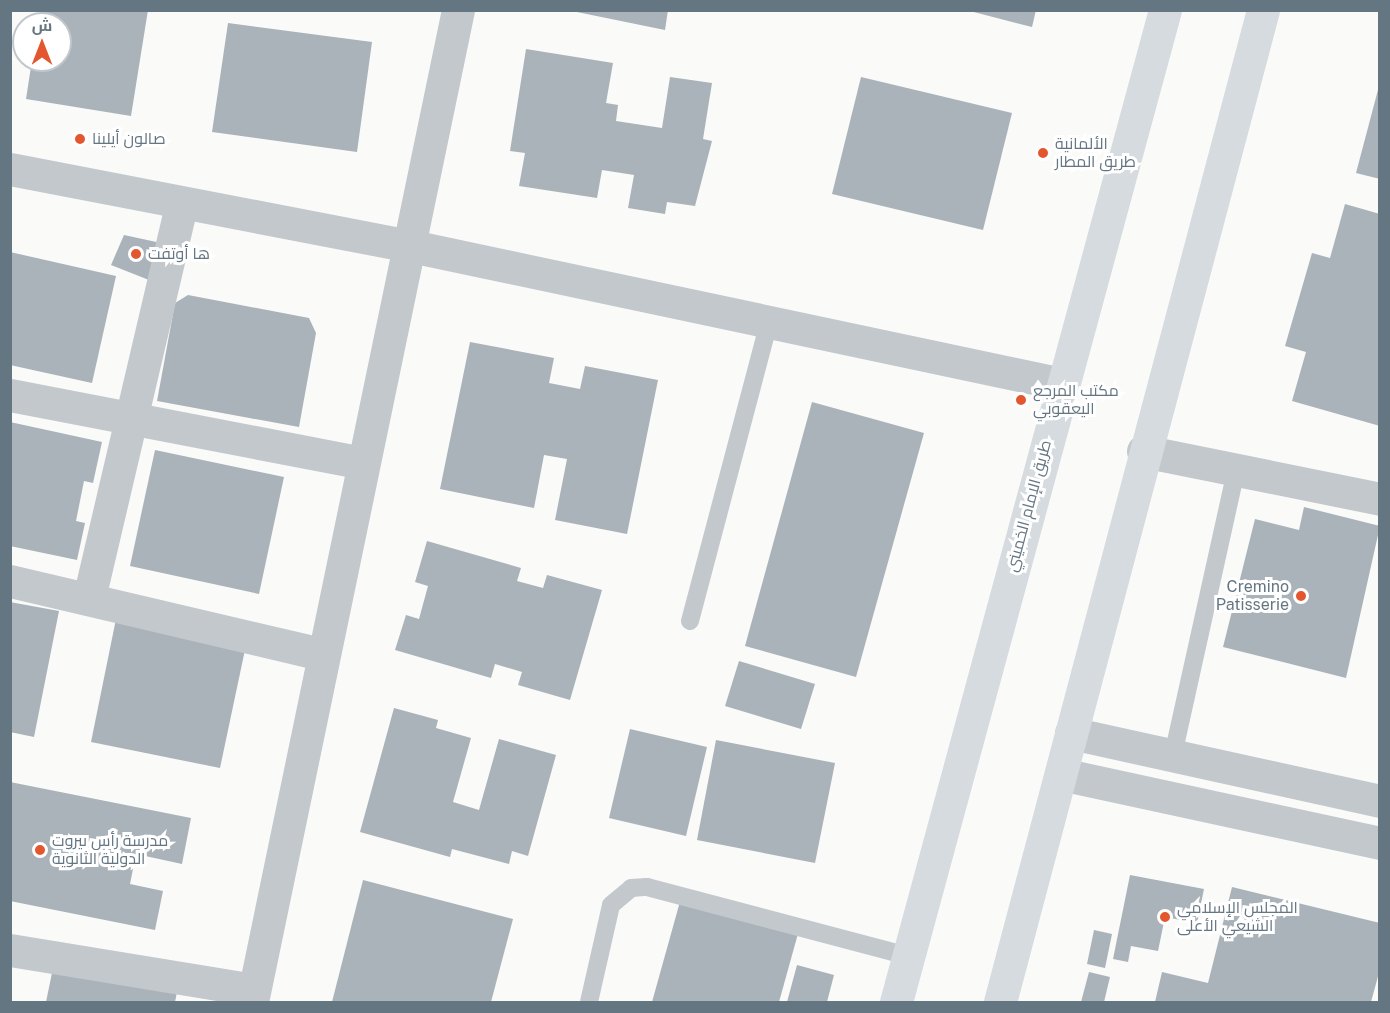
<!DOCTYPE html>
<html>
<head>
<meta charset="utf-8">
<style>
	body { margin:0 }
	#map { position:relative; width:1390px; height:1013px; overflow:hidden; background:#fafaf8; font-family:"Public Sans",Cairo,sans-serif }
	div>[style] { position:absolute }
	.building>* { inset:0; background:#aab3b9 }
	.lane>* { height:18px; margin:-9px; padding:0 9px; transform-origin:9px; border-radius:9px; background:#c3c8cc }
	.street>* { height:33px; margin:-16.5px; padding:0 16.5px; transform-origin:16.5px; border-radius:16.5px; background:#c3c8cc }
	.highway>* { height:33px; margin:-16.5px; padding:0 16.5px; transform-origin:16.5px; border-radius:16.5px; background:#d6dbdf }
	.dots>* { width:16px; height:16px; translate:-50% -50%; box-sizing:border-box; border:3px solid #fff; border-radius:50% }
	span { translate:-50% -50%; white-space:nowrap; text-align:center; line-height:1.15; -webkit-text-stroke:6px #fff; paint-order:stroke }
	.poi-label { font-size:16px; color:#657683 }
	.left { translate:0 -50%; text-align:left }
	.right { translate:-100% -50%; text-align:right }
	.street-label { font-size:16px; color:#657683 }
	.frame { position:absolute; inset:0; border:12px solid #657683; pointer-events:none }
	.north { position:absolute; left:12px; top:12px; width:60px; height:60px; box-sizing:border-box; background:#fff; border:2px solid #c1c8cd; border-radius:50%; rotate:0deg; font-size:16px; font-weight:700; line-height:24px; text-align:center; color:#657683 }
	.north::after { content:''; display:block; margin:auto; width:21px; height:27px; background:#e4572e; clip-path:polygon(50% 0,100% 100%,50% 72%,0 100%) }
</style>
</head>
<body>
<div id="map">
	<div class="building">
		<div style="clip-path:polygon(40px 10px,148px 10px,131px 116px,26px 99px,32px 60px,60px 60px,60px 24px,38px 24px)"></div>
		<div style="clip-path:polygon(567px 10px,668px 10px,665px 30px)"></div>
		<div style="clip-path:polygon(966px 10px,1036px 10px,1032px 27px)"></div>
		<div style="clip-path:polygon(228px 23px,372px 42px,357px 152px,212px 132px)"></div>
		<div style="clip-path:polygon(526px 49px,613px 63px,606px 103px,618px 105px,616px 121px,662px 128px,670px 77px,712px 83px,703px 139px,712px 141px,695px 206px,667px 202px,665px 214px,628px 208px,634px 175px,602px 170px,597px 198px,519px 186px,525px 153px,510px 151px)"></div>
		<div style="clip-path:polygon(861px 77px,1012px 113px,983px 230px,832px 194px)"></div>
		<div style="clip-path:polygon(1379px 86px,1380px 86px,1380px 179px,1356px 173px)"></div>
		<div style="clip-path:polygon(1345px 204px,1380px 214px,1380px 426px,1292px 401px,1306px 352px,1285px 346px,1312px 253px,1330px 258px)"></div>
		<div style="clip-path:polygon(124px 235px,161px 243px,149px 280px,111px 265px)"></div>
		<div style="clip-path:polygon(10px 252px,116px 276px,92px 383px,10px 365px)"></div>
		<div style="clip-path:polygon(188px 295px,309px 318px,316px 333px,299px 427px,157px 401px,175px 303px)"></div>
		<div style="clip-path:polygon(470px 342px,554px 358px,549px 383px,580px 389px,585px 366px,658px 380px,627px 534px,555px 520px,567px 459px,544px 455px,534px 508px,440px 489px)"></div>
		<div style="clip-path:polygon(812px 402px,924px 433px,856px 677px,745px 646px)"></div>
		<div style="clip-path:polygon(10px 422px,102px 442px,93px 483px,84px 481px,76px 521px,85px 523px,77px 560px,10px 546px)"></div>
		<div style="clip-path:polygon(155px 450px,284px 477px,259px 594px,130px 566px)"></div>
		<div style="clip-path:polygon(1304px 507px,1380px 526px,1346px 678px,1223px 647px,1255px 519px,1299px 530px)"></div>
		<div style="clip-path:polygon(427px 541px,521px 568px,517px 581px,543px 588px,547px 575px,602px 590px,570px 700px,518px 685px,522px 672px,495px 664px,491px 678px,395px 650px,406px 615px,419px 619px,428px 586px,415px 582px)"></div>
		<div style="clip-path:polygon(10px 602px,59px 611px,34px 737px,10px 732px)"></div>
		<div style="clip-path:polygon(116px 619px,246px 645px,220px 768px,91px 742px)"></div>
		<div style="clip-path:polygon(739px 661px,815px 684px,801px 729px,725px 706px)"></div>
		<div style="clip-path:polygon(394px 708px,438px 720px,436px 728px,471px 738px,453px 802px,479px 810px,499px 739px,556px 755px,528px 856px,512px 851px,509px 864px,452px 849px,450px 857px,360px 832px)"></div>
		<div style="clip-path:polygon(630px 729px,707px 747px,686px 836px,609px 818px)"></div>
		<div style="clip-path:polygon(716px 740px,835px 763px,815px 863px,697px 840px)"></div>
		<div style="clip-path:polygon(10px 782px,191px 818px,182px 864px,136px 854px,130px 884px,163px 891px,155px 930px,10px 901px)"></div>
		<div style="clip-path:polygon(1130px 875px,1204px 889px,1197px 923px,1165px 917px,1158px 951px,1131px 946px,1128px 962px,1113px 959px)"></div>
		<div style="clip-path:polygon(363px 880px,513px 919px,491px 1002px,332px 1002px)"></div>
		<div style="clip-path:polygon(1232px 887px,1380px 923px,1380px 969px,1371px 1002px,1155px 1002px,1162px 972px,1208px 983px)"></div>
		<div style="clip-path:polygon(681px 898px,799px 930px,779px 1002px,652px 1002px)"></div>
		<div style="clip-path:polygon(1094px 930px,1112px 934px,1105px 968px,1087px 964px)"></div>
		<div style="clip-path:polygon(797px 965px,834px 975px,827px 1002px,787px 1002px)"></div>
		<div style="clip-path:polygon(53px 968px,177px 992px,175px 1002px,46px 1002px)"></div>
		<div style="clip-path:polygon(1089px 972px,1110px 977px,1104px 1002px,1081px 1002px)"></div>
	</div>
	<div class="lane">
		<div style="left:690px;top:621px;width:309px;rotate:-75.2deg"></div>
		<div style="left:1173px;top:755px;width:292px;rotate:-77.5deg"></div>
		<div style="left:589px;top:1002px;width:99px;rotate:-77.2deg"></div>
		<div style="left:611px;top:905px;width:26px;rotate:-40deg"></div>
		<div style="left:631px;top:888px;width:16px;rotate:-4deg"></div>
		<div style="left:647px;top:887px;width:270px;rotate:14.8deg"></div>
	</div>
	<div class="street">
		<div style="left:10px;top:169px;width:408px;rotate:10.9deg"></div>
		<div style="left:411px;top:246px;width:665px;rotate:11.97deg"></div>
		<div style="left:10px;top:395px;width:359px;rotate:10.9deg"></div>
		<div style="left:1143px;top:451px;width:242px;rotate:11.4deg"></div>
		<div style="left:10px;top:581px;width:319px;rotate:13.2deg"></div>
		<div style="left:89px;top:598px;width:403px;rotate:-76.8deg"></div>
		<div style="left:1071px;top:733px;width:316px;rotate:12.4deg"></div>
		<div style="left:1061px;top:774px;width:326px;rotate:12.2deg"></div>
		<div style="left:10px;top:950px;width:247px;rotate:9.3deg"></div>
		<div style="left:252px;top:1002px;width:1013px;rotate:-78.27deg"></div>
	</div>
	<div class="highway">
		<div style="left:896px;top:1002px;width:1028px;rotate:-74.83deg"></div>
		<div style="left:1000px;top:1002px;width:1026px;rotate:-75.15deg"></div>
	</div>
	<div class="dots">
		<div style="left:80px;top:139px;background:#e4572e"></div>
		<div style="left:1043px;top:153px;background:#e4572e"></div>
		<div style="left:136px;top:254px;background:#e4572e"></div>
		<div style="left:1021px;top:400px;background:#e4572e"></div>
		<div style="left:1301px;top:596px;background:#e4572e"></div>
		<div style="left:40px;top:850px;background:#e4572e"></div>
		<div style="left:1165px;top:917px;background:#e4572e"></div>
	</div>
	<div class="poi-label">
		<span class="left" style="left:92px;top:139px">صالون أيلينا</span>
		<span class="left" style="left:1055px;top:153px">الألمانية<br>طريق المطار</span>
		<span class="left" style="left:148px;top:254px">ها أوتفت</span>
		<span class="left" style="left:1033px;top:400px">مكتب المرجع<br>اليعقوبي</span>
		<span class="right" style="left:1289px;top:596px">Cremino<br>Patisserie</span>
		<span class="left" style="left:52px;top:850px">مدرسة رأس بيروت<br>الدولية الثانوية</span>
		<span class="left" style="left:1177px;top:917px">المجلس الإسلامي<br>الشيعي الأعلى</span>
	</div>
	<div class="street-label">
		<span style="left:1029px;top:506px;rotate:-75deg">طريق الإمام الخميني</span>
	</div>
	<div class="frame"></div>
	<div class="north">ش</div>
</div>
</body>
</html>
